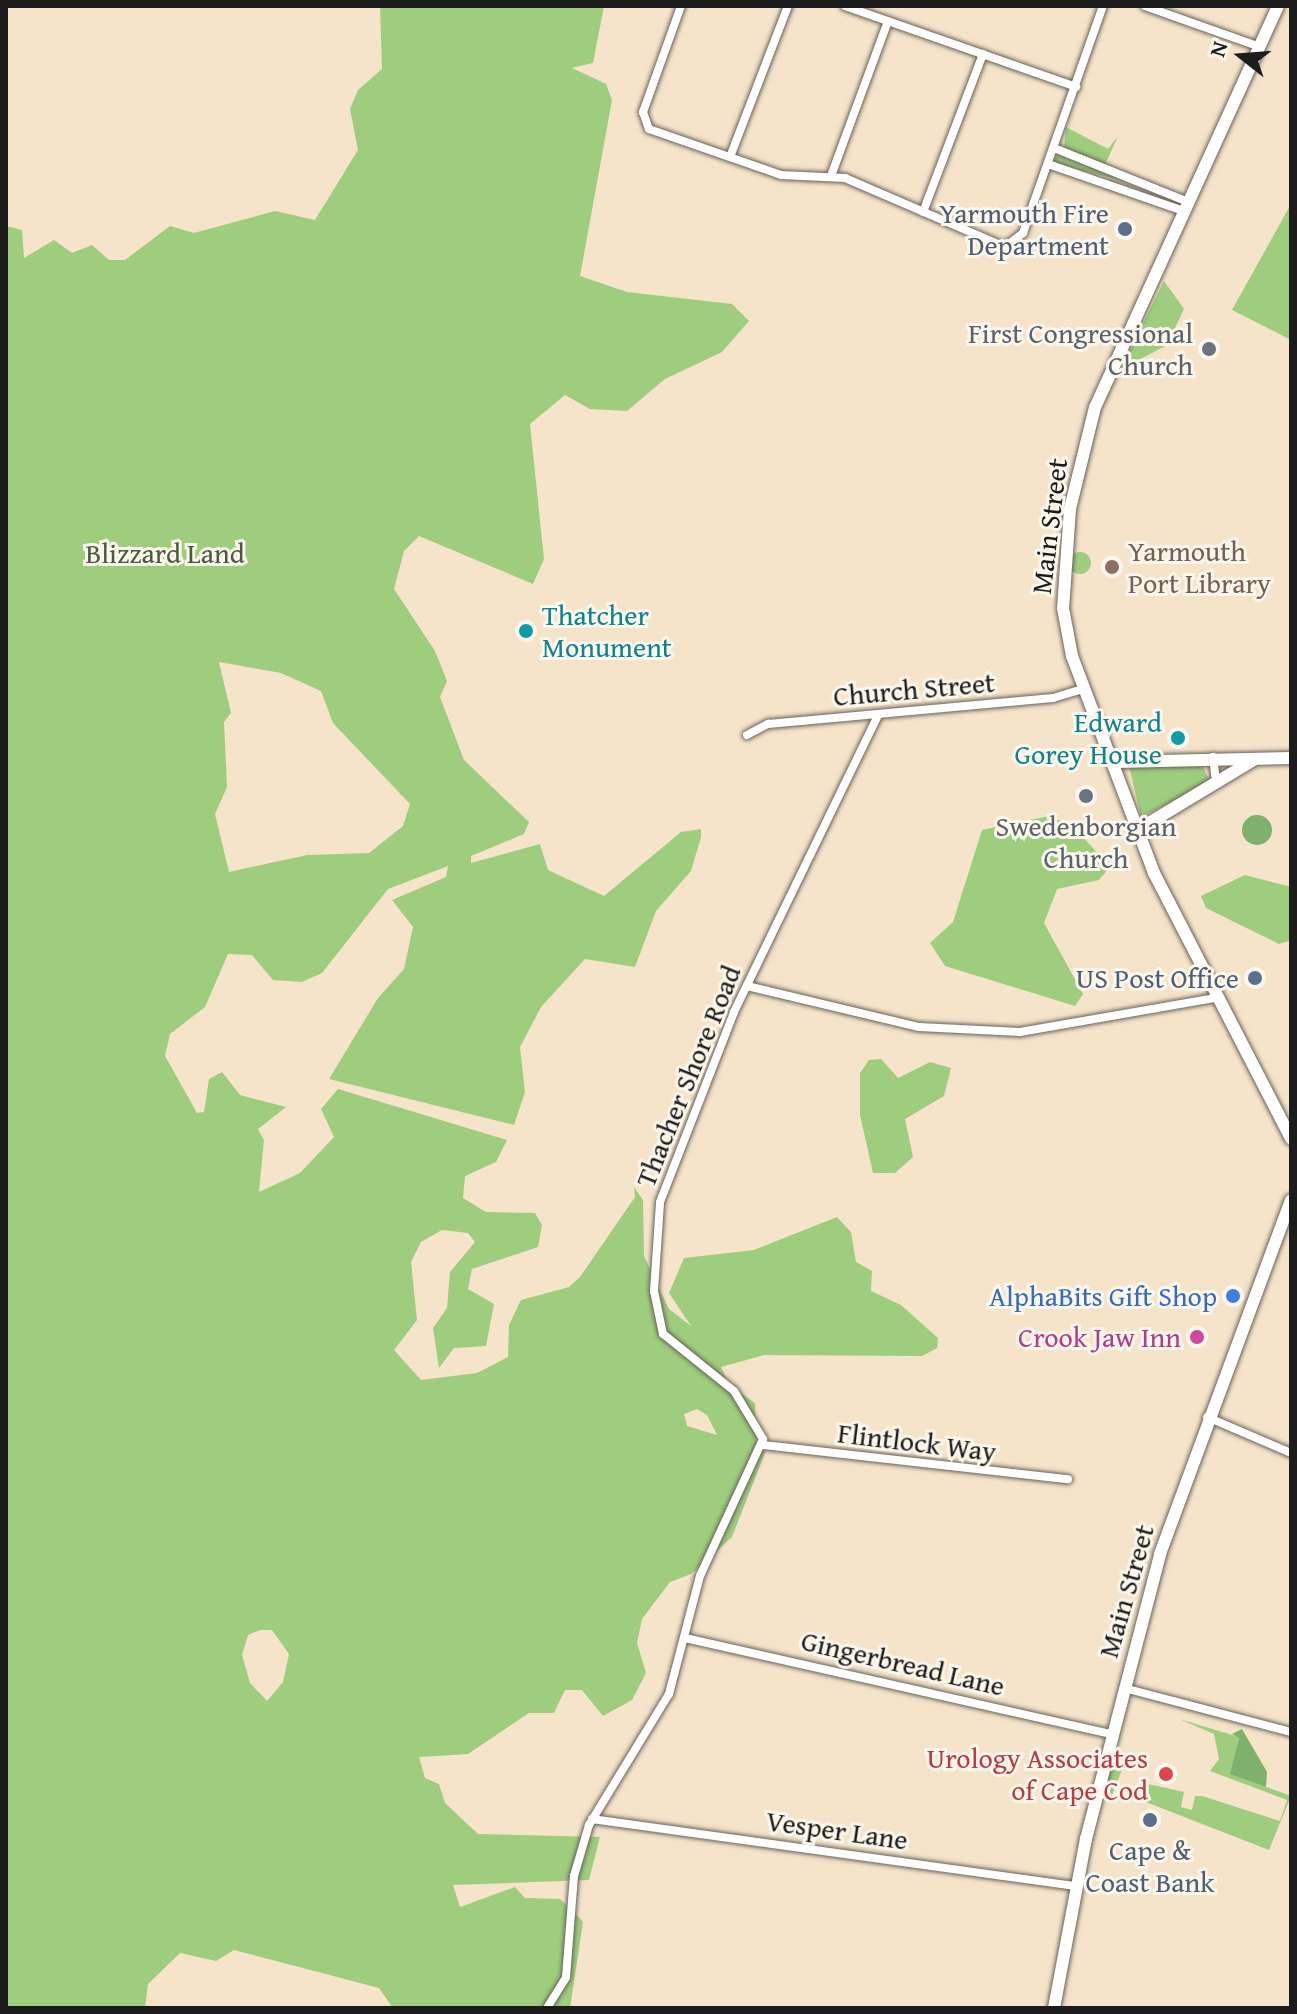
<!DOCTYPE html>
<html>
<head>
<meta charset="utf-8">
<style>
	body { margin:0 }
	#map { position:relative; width:1297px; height:2014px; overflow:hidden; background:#f5e3ca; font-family:"Gentium Book Plus",serif }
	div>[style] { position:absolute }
	.green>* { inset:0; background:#9ece7d }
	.round { border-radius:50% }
	.forest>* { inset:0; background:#7eb16c }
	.roads { filter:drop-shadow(0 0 2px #686259) drop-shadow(0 0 2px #686259) }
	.street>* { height:8px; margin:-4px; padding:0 4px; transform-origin:4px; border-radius:4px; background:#fff }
	.secondary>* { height:12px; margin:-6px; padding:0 6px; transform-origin:6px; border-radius:6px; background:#fff }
	.dots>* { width:22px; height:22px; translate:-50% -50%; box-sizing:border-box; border:4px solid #fbf7ec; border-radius:50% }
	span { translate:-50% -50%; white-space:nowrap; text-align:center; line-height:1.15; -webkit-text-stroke:6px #fbf7ec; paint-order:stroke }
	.service-label { font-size:28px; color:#4e5e75 }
	.right { translate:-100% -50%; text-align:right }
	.worship-label { font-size:28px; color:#5b616d }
	.street-label { font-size:28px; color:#1c1c1c }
	.education-label { font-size:28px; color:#785e54 }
	.left { translate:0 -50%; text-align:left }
	.park-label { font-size:28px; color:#4a5a3e }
	.culture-label { font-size:28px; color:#0d838f }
	.shop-label { font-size:28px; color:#366cbe }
	.hotel-label { font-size:28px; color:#b23c85 }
	.health-label { font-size:28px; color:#be3a42 }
	.frame { position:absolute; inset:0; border:8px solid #1c1c1c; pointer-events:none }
	.north { position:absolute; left:1201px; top:16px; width:80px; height:80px; -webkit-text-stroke:6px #fbf7ec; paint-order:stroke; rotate:287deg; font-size:22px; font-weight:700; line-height:32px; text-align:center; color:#1c1c1c }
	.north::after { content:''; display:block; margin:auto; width:28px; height:36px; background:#1c1c1c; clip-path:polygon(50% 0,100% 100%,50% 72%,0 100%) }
</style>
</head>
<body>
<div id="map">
	<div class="green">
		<div style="clip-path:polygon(evenodd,380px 6px,604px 6px,593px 63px,572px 68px,606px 84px,612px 100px,580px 276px,627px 292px,732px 304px,749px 321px,722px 352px,665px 379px,627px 411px,590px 409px,565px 395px,530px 424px,544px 559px,533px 584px,419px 536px,404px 551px,394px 589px,435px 651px,447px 681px,440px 697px,464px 760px,529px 822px,524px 834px,471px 856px,471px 863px,540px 844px,548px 870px,604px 896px,681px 832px,701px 829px,701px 837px,691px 871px,656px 911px,635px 967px,585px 959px,541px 1007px,520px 1047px,525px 1092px,514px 1125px,329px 1079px,378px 998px,404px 969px,413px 927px,392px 900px,446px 877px,448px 866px,388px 889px,322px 973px,302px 982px,273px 980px,252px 955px,228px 954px,205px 1007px,170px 1034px,165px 1056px,197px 1113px,204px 1112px,209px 1079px,222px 1072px,240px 1095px,286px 1107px,258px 1129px,264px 1140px,259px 1192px,300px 1173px,334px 1137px,321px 1109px,338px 1089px,507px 1140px,496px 1162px,465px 1176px,463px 1198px,486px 1212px,535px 1213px,542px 1225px,538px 1247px,472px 1269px,468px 1289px,494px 1304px,486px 1346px,454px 1348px,439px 1368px,433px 1328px,447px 1308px,450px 1272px,475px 1242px,468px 1233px,442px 1230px,421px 1242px,411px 1262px,417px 1320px,394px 1350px,421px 1380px,477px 1373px,508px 1357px,509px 1325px,521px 1300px,569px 1287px,580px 1277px,635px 1197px,634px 1187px,643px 1200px,644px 1256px,669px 1309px,691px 1326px,669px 1293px,684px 1258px,754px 1250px,837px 1217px,851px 1232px,856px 1262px,872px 1271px,871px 1291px,901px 1305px,938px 1338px,937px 1348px,922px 1356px,764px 1355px,721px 1367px,730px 1386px,755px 1403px,756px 1440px,765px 1453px,732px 1537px,691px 1574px,670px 1582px,642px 1619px,637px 1643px,646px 1673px,632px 1700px,603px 1716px,582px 1690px,565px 1690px,554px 1713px,529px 1713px,468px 1754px,419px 1757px,425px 1778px,439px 1784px,445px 1803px,478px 1834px,600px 1837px,589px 1880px,453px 1885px,460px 1907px,515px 1887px,525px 1898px,560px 1899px,574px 1912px,583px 1922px,570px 2008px,393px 2008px,379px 1988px,234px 1950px,216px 1961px,180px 1953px,148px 1984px,145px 2008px,6px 2008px,6px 226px,22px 230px,24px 258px,54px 240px,72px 253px,92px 245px,109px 260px,125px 260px,170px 226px,194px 233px,275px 211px,315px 220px,358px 150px,350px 109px,358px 90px,382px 69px,380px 6px,219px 662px,281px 673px,321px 691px,333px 723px,410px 804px,403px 826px,369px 853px,307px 855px,229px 872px,215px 814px,227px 787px,224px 722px,231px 713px,219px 662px,380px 6px,697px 1409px,707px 1415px,717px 1435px,687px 1426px,684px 1414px,697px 1409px,380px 6px,260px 1630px,272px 1630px,289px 1654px,283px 1682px,267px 1701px,250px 1683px,242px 1655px,248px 1635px,260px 1630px)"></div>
		<div style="clip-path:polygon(1066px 127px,1108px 149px,1118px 136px,1105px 165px,1064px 148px)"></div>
		<div style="clip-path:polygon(1059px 154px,1129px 182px,1059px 165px,1054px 160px)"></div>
		<div style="clip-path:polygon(1291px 204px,1291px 340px,1232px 310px)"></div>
		<div style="clip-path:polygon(1164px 281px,1184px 309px,1167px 345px,1120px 370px)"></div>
		<div class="round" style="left:1069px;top:552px;width:22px;height:22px"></div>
		<div style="clip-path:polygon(1201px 762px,1210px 782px,1141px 817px,1129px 766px)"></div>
		<div style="clip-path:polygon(1049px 816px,1073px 826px,1110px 867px,1099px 880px,1057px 889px,1044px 923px,1083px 994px,1075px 1006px,945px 966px,930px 943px,953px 922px,982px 830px)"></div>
		<div style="clip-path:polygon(1245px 875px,1291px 887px,1291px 940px,1279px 944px,1206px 908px,1201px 896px)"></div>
		<div style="clip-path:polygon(881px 1059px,898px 1078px,930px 1062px,951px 1068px,944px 1096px,905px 1119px,913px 1157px,895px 1173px,873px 1173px,860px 1115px,860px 1073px,869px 1060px)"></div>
		<div style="clip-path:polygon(1179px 1719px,1239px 1737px,1231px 1774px,1291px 1796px,1269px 1850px,1138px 1799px,1143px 1783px,1184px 1792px,1181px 1807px,1192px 1810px,1195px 1796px,1202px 1796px,1280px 1821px,1287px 1800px,1210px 1771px,1219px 1759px,1214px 1734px)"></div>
		<div style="clip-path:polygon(1113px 1754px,1122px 1770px,1110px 1800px,1103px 1799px)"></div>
	</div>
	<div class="forest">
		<div class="round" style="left:1242px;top:815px;width:30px;height:30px"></div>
		<div style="clip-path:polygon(1242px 1729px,1267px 1772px,1266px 1787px,1230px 1774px,1239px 1738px,1232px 1734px)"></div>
	</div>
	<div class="roads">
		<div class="street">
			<div style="left:681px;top:6px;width:113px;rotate:109.7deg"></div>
			<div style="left:643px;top:112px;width:18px;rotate:71deg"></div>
			<div style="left:649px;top:129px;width:140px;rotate:19.2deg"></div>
			<div style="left:781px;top:175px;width:64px;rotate:2.7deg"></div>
			<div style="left:845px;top:178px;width:174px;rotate:23.3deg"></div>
			<div style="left:1005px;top:247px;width:23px;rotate:-38deg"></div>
			<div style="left:1023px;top:233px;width:241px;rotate:-70.6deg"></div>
			<div style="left:845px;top:6px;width:245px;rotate:19.3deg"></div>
			<div style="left:1145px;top:6px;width:122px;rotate:19.6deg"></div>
			<div style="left:1054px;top:148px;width:144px;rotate:21.9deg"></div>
			<div style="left:730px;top:157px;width:162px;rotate:-69deg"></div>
			<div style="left:1048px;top:164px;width:144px;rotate:19.1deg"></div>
			<div style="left:831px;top:176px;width:165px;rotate:-69.8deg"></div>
			<div style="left:923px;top:212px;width:169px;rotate:-69.2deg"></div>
			<div style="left:747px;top:735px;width:24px;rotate:-28deg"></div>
			<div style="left:768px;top:724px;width:286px;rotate:-5.2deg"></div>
			<div style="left:1053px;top:698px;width:34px;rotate:-17deg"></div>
			<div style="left:1213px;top:757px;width:26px;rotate:83deg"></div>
			<div style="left:747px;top:986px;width:177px;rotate:13.4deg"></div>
			<div style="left:919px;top:1027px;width:101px;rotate:2.8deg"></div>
			<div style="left:1020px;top:1032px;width:203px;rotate:-9.9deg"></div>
			<div style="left:1207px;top:1417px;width:91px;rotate:23.2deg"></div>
			<div style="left:763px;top:1445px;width:307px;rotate:6.4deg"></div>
			<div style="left:685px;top:1638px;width:437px;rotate:12.7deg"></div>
			<div style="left:1124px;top:1688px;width:173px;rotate:14.8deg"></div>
			<div style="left:592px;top:1819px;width:488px;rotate:7.9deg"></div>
			<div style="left:547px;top:2008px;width:36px;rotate:-58deg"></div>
			<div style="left:566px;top:1977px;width:101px;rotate:-85.5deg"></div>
			<div style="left:574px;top:1876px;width:53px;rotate:-73.6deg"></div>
			<div style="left:589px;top:1825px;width:153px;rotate:-58.6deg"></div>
			<div style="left:669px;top:1694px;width:122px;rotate:-75.3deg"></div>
			<div style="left:700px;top:1576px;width:151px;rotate:-65.3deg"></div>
			<div style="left:763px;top:1439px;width:56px;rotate:-121.1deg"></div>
			<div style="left:734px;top:1391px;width:91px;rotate:-141.2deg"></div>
			<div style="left:663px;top:1334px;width:44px;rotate:-101.8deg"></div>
			<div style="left:654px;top:1291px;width:89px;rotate:-86.1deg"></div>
			<div style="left:660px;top:1202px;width:204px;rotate:-68.7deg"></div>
			<div style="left:734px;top:1012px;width:330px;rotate:-64.1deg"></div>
		</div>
		<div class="secondary">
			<div style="left:1278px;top:6px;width:441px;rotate:114.5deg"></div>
			<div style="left:1095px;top:407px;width:105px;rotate:103.8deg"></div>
			<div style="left:1070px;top:509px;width:99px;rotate:94deg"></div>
			<div style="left:1063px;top:608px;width:49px;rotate:79.4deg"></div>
			<div style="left:1072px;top:656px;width:232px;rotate:69.3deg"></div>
			<div style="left:1154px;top:873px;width:299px;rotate:62.7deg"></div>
			<div style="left:1116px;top:762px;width:175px;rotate:-1.3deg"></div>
			<div style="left:1139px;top:829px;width:135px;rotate:-31.1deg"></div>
			<div style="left:1054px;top:2008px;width:172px;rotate:-79.3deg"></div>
			<div style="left:1086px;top:1839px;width:294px;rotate:-75.4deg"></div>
			<div style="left:1160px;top:1554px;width:377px;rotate:-69.7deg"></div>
		</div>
	</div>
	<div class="dots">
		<div style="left:1125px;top:229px;background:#5c6f8a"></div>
		<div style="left:1209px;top:349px;background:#6b7280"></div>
		<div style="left:1112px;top:567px;background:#8d6e63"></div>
		<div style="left:526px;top:631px;background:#0f9aa8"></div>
		<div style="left:1178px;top:738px;background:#0f9aa8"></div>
		<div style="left:1086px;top:796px;background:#6b7280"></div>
		<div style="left:1255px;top:978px;background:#5c6f8a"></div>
		<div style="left:1233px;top:1296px;background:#3f7fe0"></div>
		<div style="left:1197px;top:1337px;background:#d1479c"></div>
		<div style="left:1166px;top:1774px;background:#e0444e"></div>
		<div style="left:1150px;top:1820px;background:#5c6f8a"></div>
	</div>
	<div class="service-label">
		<span class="right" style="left:1109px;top:229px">Yarmouth Fire<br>Department</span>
		<span class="right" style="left:1239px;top:978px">US Post Office</span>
		<span style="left:1150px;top:1866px">Cape &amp;<br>Coast Bank</span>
	</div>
	<div class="worship-label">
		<span class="right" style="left:1193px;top:349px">First Congressional<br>Church</span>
		<span style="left:1086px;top:842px">Swedenborgian<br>Church</span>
	</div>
	<div class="street-label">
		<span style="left:1049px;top:526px;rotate:-83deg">Main Street</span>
		<span style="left:914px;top:689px;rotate:-5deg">Church Street</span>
		<span style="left:688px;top:1076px;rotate:-68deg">Thacher Shore Road</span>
		<span style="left:917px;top:1442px;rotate:7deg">Flintlock Way</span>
		<span style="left:1126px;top:1591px;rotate:-74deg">Main Street</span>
		<span style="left:903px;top:1663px;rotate:13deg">Gingerbread Lane</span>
		<span style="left:837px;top:1830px;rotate:8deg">Vesper Lane</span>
	</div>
	<div class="education-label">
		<span class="left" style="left:1128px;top:567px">Yarmouth<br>Port Library</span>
	</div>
	<div class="park-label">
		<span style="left:165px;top:553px">Blizzard Land</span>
	</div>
	<div class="culture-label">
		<span class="left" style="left:542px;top:631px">Thatcher<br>Monument</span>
		<span class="right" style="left:1162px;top:738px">Edward<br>Gorey House</span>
	</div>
	<div class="shop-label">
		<span class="right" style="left:1217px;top:1296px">AlphaBits Gift Shop</span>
	</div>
	<div class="hotel-label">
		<span class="right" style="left:1181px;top:1337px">Crook Jaw Inn</span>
	</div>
	<div class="health-label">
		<span class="right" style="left:1148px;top:1774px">Urology Associates<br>of Cape Cod</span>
	</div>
	<div class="frame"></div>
	<div class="north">N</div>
</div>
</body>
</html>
